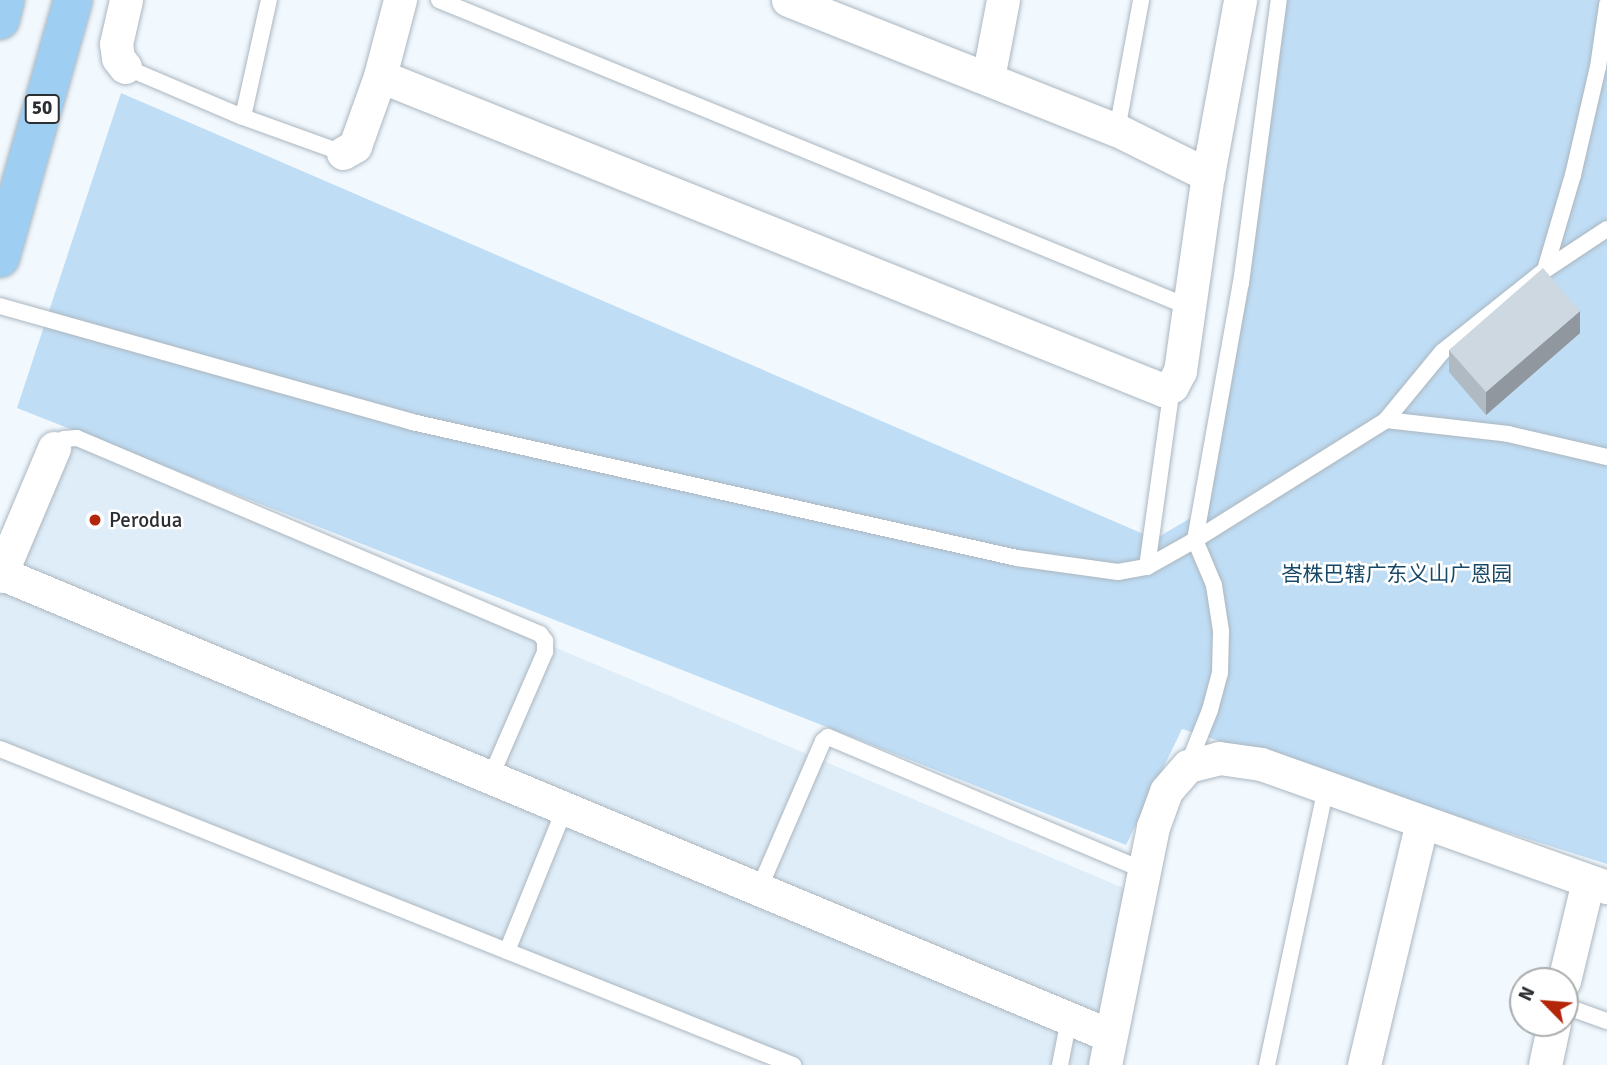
<!DOCTYPE html>
<html>
<head>
<meta charset="utf-8">
<style>
	body { margin:0 }
	#map { position:relative; width:1607px; height:1065px; overflow:hidden; background:#f1f8fe; font-family:Signika,"Noto Sans SC",sans-serif }
	div>[style] { position:absolute }
	.built>* { inset:0; background:#deedf8 }
	.green>* { inset:0; background:#bfddf5 }
	.roads { filter:drop-shadow(0 0 2px #abb6bf) drop-shadow(0 0 2px #abb6bf) }
	.service>* { height:16px; margin:-8px; padding:0 8px; transform-origin:8px; border-radius:8px; background:#fff }
	.minor>* { height:33px; margin:-16.5px; padding:0 16.5px; transform-origin:16.5px; border-radius:16.5px; background:#fff }
	.trunk>* { height:38px; margin:-19px; padding:0 19px; transform-origin:19px; border-radius:19px; background:#9fcef3 }
	.wall>* { inset:0; background:#b0bac2 }
	.shaded-wall>* { inset:0; background:#90979e }
	.building>* { inset:0; background:#cdd8e1 }
	.dots>* { width:19px; height:19px; translate:-50% -50%; box-sizing:border-box; border:4px solid #fff; border-radius:50% }
	span { translate:-50% -50%; white-space:nowrap; text-align:center; line-height:1.15; -webkit-text-stroke:5px #fff; paint-order:stroke }
	.shield-label span { padding:2px 5px; background:#fff; border:2px solid; border-radius:5px; -webkit-text-stroke-width:0 }
	.shield-label { font-size:19px; color:#2b2f33; font-weight:700 }
	.poi-label { font-size:21px; color:#2b2f33 }
	.left { translate:0 -50%; text-align:left }
	.park-label { font-size:21px; color:#174868 }
	.north { position:absolute; left:1509px; top:967px; width:70px; height:70px; box-sizing:border-box; background:#fff; border:2px solid #aaacad; border-radius:50%; rotate:295deg; font-size:19px; font-weight:700; line-height:28px; text-align:center; color:#2b2f33 }
	.north::after { content:''; display:block; margin:auto; width:24px; height:32px; background:#b32609; clip-path:polygon(50% 0,100% 100%,50% 72%,0 100%) }
</style>
</head>
<body>
<div id="map">
	<div class="built">
		<div style="clip-path:polygon(75px 444px,1128px 890px,1096px 1065px,790px 1065px,0 757px,0 549px,43px 451px)"></div>
	</div>
	<div class="green">
		<div style="clip-path:polygon(1283px 0,1607px 0,1607px 864px,1182px 729px,1126px 845px,17px 408px,121px 93px,1155px 539px,1194px 516px)"></div>
	</div>
	<div class="roads">
		<div class="service">
			<div style="left:439px;top:0;width:810px;rotate:22.26deg"></div>
			<div style="left:125px;top:67px;width:128px;rotate:23deg"></div>
			<div style="left:243px;top:117px;width:106px;rotate:19.8deg"></div>
			<div style="left:243px;top:117px;width:120px;rotate:-77.5deg"></div>
			<div style="left:1117px;top:130px;width:132px;rotate:-79.5deg"></div>
			<div style="left:1545px;top:270px;width:99px;rotate:-73.6deg"></div>
			<div style="left:1573px;top:175px;width:111px;rotate:-77deg"></div>
			<div style="left:1598px;top:67px;width:63px;rotate:-81.7deg"></div>
			<div style="left:0;top:306px;width:428px;rotate:15.7deg"></div>
			<div style="left:412px;top:422px;width:620px;rotate:12.67deg"></div>
			<div style="left:1017px;top:558px;width:102px;rotate:7.9deg"></div>
			<div style="left:1118px;top:572px;width:29px;rotate:-10deg"></div>
			<div style="left:1147px;top:567px;width:55px;rotate:-29.4deg"></div>
			<div style="left:1195px;top:540px;width:226px;rotate:-32.1deg"></div>
			<div style="left:1386px;top:420px;width:123px;rotate:6.5deg"></div>
			<div style="left:1508px;top:434px;width:102px;rotate:13.1deg"></div>
			<div style="left:1386px;top:420px;width:88px;rotate:-50.5deg"></div>
			<div style="left:1442px;top:352px;width:132px;rotate:-38.5deg"></div>
			<div style="left:1545px;top:270px;width:74px;rotate:-33.5deg"></div>
			<div style="left:54px;top:448px;width:13px;rotate:-42deg"></div>
			<div style="left:64px;top:439px;width:13px;rotate:-4deg"></div>
			<div style="left:77px;top:438px;width:503px;rotate:22.94deg"></div>
			<div style="left:540px;top:634px;width:9px;rotate:54deg"></div>
			<div style="left:545px;top:641px;width:11px;rotate:90deg"></div>
			<div style="left:545px;top:652px;width:135px;rotate:113.5deg"></div>
			<div style="left:1147px;top:567px;width:183px;rotate:-82.1deg"></div>
			<div style="left:0;top:749px;width:854px;rotate:21.73deg"></div>
			<div style="left:1188px;top:765px;width:59px;rotate:-68.2deg"></div>
			<div style="left:1210px;top:710px;width:38px;rotate:-75deg"></div>
			<div style="left:1220px;top:673px;width:42px;rotate:-88.6deg"></div>
			<div style="left:1221px;top:631px;width:47px;rotate:-98.7deg"></div>
			<div style="left:1214px;top:585px;width:49px;rotate:-112.9deg"></div>
			<div style="left:1195px;top:540px;width:261px;rotate:-79.9deg"></div>
			<div style="left:1241px;top:283px;width:286px;rotate:-82.4deg"></div>
			<div style="left:759px;top:889px;width:161px;rotate:-66.6deg"></div>
			<div style="left:823px;top:741px;width:6px;rotate:-39deg"></div>
			<div style="left:828px;top:737px;width:342px;rotate:22.9deg"></div>
			<div style="left:507px;top:951px;width:154px;rotate:-67.9deg"></div>
			<div style="left:1565px;top:1006px;width:45px;rotate:19.7deg"></div>
			<div style="left:1060px;top:1065px;width:47px;rotate:-78.9deg"></div>
			<div style="left:1267px;top:1065px;width:284px;rotate:-78deg"></div>
		</div>
		<div class="minor">
			<div style="left:788px;top:0;width:354px;rotate:21.6deg"></div>
			<div style="left:1117px;top:130px;width:102px;rotate:26.3deg"></div>
			<div style="left:125px;top:67px;width:11px;rotate:-128deg"></div>
			<div style="left:118px;top:58px;width:14px;rotate:-98deg"></div>
			<div style="left:116px;top:44px;width:45px;rotate:-77.2deg"></div>
			<div style="left:380px;top:76px;width:844px;rotate:21.85deg"></div>
			<div style="left:1163px;top:390px;width:10px;rotate:-24deg"></div>
			<div style="left:1172px;top:386px;width:17px;rotate:-62deg"></div>
			<div style="left:1180px;top:371px;width:198px;rotate:-81.9deg"></div>
			<div style="left:1208px;top:175px;width:178px;rotate:-79.6deg"></div>
			<div style="left:988px;top:78px;width:79px;rotate:-79.1deg"></div>
			<div style="left:343px;top:153px;width:14px;rotate:-30deg"></div>
			<div style="left:355px;top:146px;width:74px;rotate:-70.3deg"></div>
			<div style="left:380px;top:76px;width:79px;rotate:-75.3deg"></div>
			<div style="left:0;top:573px;width:1201px;rotate:22.62deg"></div>
			<div style="left:0;top:576px;width:139px;rotate:-67.1deg"></div>
			<div style="left:1564px;top:981px;width:103px;rotate:-76.5deg"></div>
			<div style="left:1105px;top:1065px;width:243px;rotate:-78.6deg"></div>
			<div style="left:1153px;top:827px;width:38px;rotate:-70deg"></div>
			<div style="left:1166px;top:791px;width:33px;rotate:-49deg"></div>
			<div style="left:1188px;top:766px;width:32px;rotate:-14deg"></div>
			<div style="left:1219px;top:758px;width:42px;rotate:8.1deg"></div>
			<div style="left:1261px;top:764px;width:367px;rotate:19.6deg"></div>
			<div style="left:1364px;top:1065px;width:250px;rotate:-76.6deg"></div>
			<div style="left:1545px;top:1065px;width:43px;rotate:-77.9deg"></div>
		</div>
		<div class="trunk">
			<div style="left:0;top:20px;width:21px;rotate:-76deg"></div>
			<div style="left:0;top:258px;width:268px;rotate:-74.2deg"></div>
		</div>
	</div>
	<div class="wall">
		<div style="clip-path:polygon(1580px 333px,1486px 415px,1449px 372px,1449px 350px)"></div>
	</div>
	<div class="shaded-wall">
		<div style="clip-path:polygon(1580px 311px,1580px 333px,1486px 415px,1486px 392px)"></div>
	</div>
	<div class="building">
		<div style="clip-path:polygon(1543px 268px,1580px 311px,1486px 392px,1449px 350px)"></div>
	</div>
	<div class="dots">
		<div style="left:95px;top:520px;background:#b32609"></div>
	</div>
	<div class="shield-label">
		<span style="left:42px;top:109px">50</span>
	</div>
	<div class="poi-label">
		<span class="left" style="left:109px;top:520px">Perodua</span>
	</div>
	<div class="park-label">
		<span style="left:1397px;top:574px">峇株巴辖广东义山广恩园</span>
	</div>
	<div class="north">N</div>
</div>
</body>
</html>
